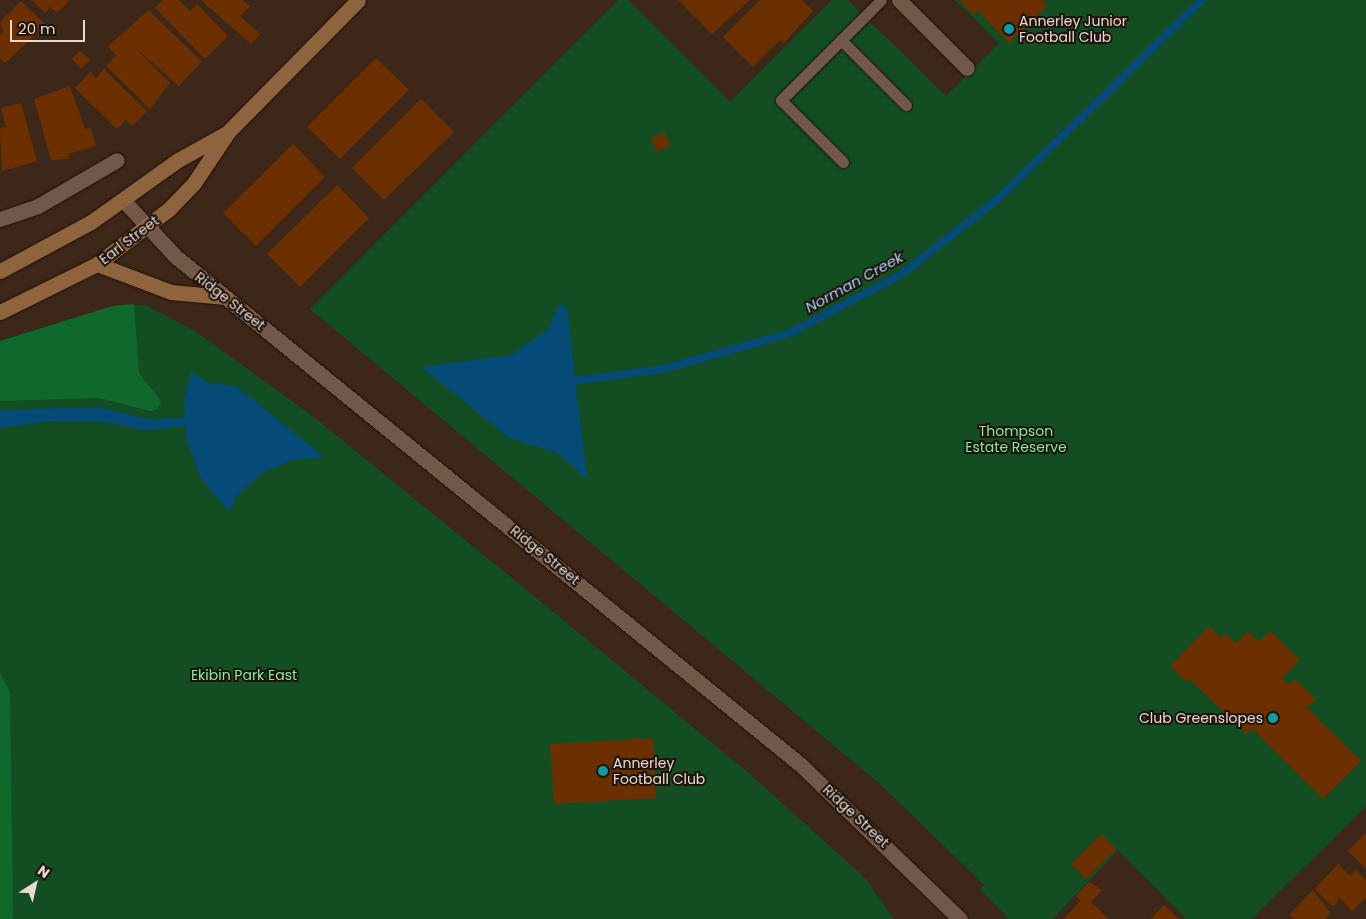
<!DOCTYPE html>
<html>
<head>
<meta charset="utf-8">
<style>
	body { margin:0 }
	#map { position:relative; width:1366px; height:919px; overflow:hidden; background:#3d2719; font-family:Poppins,sans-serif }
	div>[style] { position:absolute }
	.green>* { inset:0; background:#134d22 }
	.forest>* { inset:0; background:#0f692c }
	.water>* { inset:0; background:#064a78 }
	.stream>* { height:8px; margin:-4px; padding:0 4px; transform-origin:4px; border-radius:4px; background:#064a78 }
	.building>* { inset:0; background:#6c3000 }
	.roads { filter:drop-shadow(0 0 1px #230f03) drop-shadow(0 0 1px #230f03) }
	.service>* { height:11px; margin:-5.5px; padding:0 5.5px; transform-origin:5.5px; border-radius:5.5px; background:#725849 }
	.minor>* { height:15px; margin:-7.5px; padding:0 7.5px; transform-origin:7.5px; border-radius:7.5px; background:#725849 }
	.tertiary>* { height:15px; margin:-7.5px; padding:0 7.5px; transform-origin:7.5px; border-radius:7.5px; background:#725849 }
	.secondary>* { height:15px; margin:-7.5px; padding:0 7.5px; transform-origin:7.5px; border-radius:7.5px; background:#8d643e }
	.dots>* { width:14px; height:14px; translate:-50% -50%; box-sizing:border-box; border:2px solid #1d120c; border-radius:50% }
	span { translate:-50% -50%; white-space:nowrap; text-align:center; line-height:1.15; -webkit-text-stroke:4px #1d120c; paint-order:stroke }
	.poi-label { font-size:14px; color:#e9d9d0 }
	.left { translate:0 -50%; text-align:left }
	.right { translate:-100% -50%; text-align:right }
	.street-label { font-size:14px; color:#e9d9d0 }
	.park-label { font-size:14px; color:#85ee98 }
	.water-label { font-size:15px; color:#add2f4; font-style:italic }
	.north { position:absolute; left:10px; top:859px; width:50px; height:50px; -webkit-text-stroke:4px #1d120c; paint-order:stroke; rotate:35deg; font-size:14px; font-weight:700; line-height:20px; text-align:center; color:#e9d9d0 }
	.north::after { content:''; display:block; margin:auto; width:18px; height:22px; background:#e9d9d0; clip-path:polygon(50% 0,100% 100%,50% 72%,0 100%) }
	.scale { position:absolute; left:10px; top:20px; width:75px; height:22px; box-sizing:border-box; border:2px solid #e9d9d0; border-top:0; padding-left:6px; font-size:15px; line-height:18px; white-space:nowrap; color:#e9d9d0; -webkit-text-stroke:4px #1d120c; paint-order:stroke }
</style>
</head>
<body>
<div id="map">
	<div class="green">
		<div style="clip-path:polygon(618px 0,628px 0,730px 102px,832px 0,848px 0,946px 96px,999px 43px,955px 0,1366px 0,1366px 806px,1252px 919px,1186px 919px,1118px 850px,1053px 919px,1009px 919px,980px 890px,984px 885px,880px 784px,310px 309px)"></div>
		<div style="clip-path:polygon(145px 305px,195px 331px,314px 417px,545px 605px,751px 775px,865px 878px,894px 919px,0 919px,0 341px,113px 306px)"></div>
	</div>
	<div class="forest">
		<div style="clip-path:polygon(134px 304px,139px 373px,161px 401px,158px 409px,150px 411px,99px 398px,0 401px,0 341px,113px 306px)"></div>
		<div style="clip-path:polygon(0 673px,10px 692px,13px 919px,0 919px)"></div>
	</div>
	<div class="water">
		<div style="clip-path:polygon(560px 303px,567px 309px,587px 479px,558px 453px,509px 438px,421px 367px,511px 355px,547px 330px)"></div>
		<div style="clip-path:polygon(191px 372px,208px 383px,236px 386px,324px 457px,292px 460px,260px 474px,237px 496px,229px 512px,201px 478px,186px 438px,184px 401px)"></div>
		<div style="clip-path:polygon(98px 407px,153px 420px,171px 418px,172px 428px,145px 430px,103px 422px,51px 421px,0 428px,0 410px)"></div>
	</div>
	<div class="stream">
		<div style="left:566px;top:382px;width:99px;rotate:-7.6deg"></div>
		<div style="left:664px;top:369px;width:131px;rotate:-15.9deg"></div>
		<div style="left:790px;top:333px;width:127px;rotate:-27.8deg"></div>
		<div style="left:902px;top:274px;width:123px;rotate:-38.1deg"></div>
		<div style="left:999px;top:198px;width:284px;rotate:-44.3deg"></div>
		<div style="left:163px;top:424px;width:31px;rotate:-6deg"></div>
	</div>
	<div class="building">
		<div style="clip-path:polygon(32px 0,70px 0,57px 13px,50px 7px,45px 13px)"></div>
		<div style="clip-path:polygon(163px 0,179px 0,190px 11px,197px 4px,228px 36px,205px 59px,155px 8px)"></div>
		<div style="clip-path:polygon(201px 0,243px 0,250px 6px,240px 16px,260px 34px,251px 44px)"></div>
		<div style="clip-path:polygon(678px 0,750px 0,712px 34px)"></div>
		<div style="clip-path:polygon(760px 0,802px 0,813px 11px,784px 43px,780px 40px,753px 67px,723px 37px)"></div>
		<div style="clip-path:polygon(960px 0,1042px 0,1047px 6px,1009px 43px,978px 11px,974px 15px)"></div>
		<div style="clip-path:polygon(21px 1px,46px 25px,5px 63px,0 58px,0 35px,3px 31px,0 22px)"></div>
		<div style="clip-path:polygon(149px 10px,202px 62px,179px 86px,134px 47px,170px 83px,150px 109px,106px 66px,116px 56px,108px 46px)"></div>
		<div style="clip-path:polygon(80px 51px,90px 60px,81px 69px,72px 59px)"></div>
		<div style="clip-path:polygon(376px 58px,409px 90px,340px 159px,307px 127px)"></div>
		<div style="clip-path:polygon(104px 69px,147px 111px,132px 126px,126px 120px,117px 129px,75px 88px,90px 72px,96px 78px)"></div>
		<div style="clip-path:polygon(70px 86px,85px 129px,91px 128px,96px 146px,68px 154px,69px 159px,51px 160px,34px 99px)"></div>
		<div style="clip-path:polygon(421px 99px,454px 132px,384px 200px,352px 168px)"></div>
		<div style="clip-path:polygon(21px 103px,37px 161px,2px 171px,0 128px,6px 127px,1px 108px)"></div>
		<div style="clip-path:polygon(665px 133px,670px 146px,656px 151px,651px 137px)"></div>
		<div style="clip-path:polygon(293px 144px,325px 177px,256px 246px,223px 213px)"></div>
		<div style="clip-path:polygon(337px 185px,369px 218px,300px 287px,267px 254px)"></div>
		<div style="clip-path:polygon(1209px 626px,1222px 638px,1226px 634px,1236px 643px,1248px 631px,1259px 642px,1270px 631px,1300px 660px,1282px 678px,1289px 685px,1295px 679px,1316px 699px,1307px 708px,1361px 761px,1323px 799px,1252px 729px,1246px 734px,1189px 679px,1186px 682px,1170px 666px)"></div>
		<div style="clip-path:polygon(653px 738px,656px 798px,554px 804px,550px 744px)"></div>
		<div style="clip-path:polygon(1366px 833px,1366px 869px,1348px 851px)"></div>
		<div style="clip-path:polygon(1101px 834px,1116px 849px,1086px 879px,1071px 864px)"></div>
		<div style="clip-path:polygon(1338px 864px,1350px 876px,1356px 870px,1366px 880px,1366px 898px,1352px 911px,1339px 897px,1335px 906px,1331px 905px,1315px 889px)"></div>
		<div style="clip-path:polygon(1089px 882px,1102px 890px,1091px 902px,1109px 919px,1063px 919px,1081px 901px,1076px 896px)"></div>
		<div style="clip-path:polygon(1313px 890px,1331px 913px,1325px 919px,1294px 919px,1289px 915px)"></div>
		<div style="clip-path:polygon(1164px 905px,1179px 919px,1151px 919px)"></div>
	</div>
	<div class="roads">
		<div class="service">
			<div style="left:841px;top:40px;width:92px;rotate:45deg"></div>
			<div style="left:843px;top:162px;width:88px;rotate:-135deg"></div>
			<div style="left:781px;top:100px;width:141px;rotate:-45deg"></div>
		</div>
		<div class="minor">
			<div style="left:899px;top:0;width:96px;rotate:45deg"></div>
			<div style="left:0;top:219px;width:40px;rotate:-18.9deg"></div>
			<div style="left:38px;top:206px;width:91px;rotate:-30.2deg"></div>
		</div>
		<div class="tertiary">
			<div style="left:123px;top:200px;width:76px;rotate:47.1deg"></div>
			<div style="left:175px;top:256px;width:808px;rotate:39.12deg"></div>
			<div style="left:802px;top:766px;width:220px;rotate:44.1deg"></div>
		</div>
		<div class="secondary">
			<div style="left:97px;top:264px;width:79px;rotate:20.7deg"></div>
			<div style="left:171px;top:292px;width:54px;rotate:5.3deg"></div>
			<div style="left:0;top:271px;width:103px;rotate:-28.3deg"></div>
			<div style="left:91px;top:222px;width:107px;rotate:-35.5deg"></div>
			<div style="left:178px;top:160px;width:54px;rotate:-29deg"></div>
			<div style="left:0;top:312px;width:108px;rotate:-26.3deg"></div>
			<div style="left:97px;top:264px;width:91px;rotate:-37.4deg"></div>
			<div style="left:169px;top:209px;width:36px;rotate:-46deg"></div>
			<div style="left:194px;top:183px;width:61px;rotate:-56.3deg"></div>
			<div style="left:228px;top:132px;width:185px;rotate:-45.4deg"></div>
		</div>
	</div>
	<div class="dots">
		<div style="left:1009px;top:29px;background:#0f9aa8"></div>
		<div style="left:1273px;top:718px;background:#0f9aa8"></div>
		<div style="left:603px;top:771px;background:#0f9aa8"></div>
	</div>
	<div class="poi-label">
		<span class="left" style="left:1019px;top:29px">Annerley Junior<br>Football Club</span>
		<span class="right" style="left:1263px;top:718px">Club Greenslopes</span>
		<span class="left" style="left:613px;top:771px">Annerley<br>Football Club</span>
	</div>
	<div class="street-label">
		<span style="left:129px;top:240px;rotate:-37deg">Earl Street</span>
		<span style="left:230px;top:301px;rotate:38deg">Ridge Street</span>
		<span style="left:545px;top:555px;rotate:39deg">Ridge Street</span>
		<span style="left:856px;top:816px;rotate:43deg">Ridge Street</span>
	</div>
	<div class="park-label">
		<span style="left:1016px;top:439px">Thompson<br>Estate Reserve</span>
		<span style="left:244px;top:675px">Ekibin Park East</span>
	</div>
	<div class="water-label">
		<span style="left:854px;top:282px;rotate:-29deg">Norman Creek</span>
	</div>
	<div class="north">N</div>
	<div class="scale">20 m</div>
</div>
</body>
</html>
